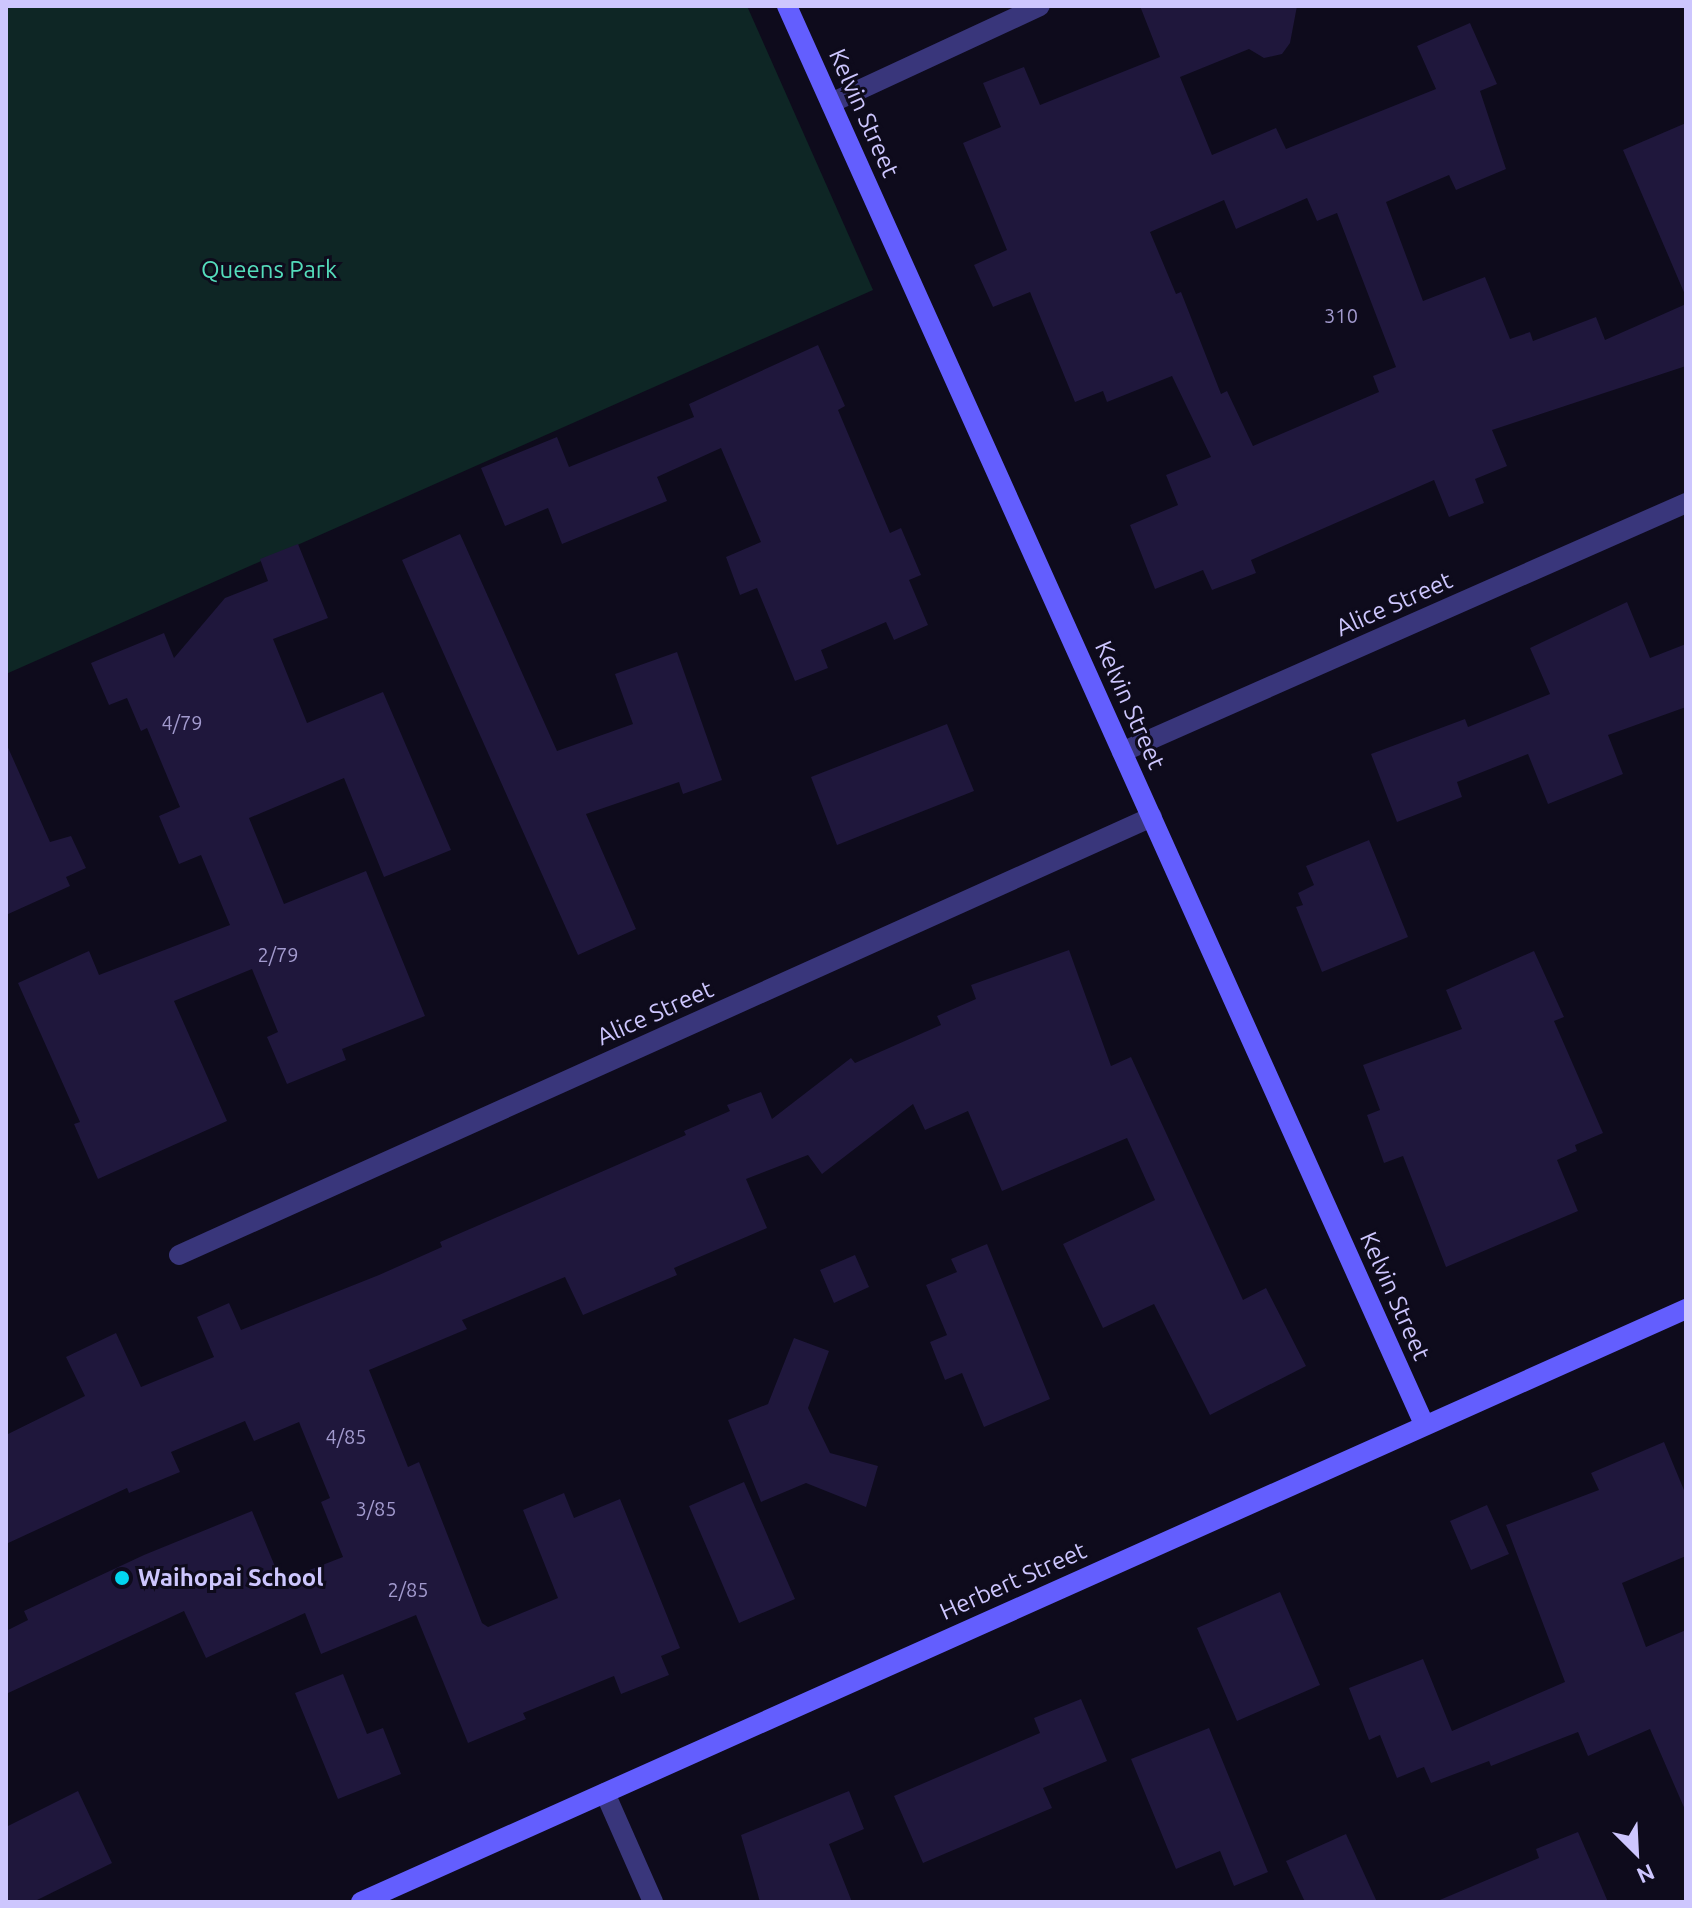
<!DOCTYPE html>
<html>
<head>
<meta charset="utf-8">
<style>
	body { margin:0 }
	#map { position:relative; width:1692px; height:1908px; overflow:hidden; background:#0e0b1c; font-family:Ubuntu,sans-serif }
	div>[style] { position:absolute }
	.green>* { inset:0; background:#0e2625 }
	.building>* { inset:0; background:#1f173c }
	.street>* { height:20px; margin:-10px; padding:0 10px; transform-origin:10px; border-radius:10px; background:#39367b }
	.secondary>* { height:20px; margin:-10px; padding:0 10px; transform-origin:10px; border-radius:10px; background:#635efe }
	.dots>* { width:22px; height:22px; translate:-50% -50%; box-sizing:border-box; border:4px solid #0e0b1c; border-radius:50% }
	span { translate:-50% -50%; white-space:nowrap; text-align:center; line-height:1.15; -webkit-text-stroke:6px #0e0b1c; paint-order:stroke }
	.number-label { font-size:20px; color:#a29ace }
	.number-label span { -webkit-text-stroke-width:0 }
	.street-label { font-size:24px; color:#cdc6fe }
	.park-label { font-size:24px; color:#54dcbb }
	.poi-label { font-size:24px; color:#cdc6fe; font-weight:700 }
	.left { translate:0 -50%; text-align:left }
	.frame { position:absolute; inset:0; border:8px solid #cdc6fe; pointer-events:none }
	.north { position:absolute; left:1596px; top:1812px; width:80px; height:80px; -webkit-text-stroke:6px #0e0b1c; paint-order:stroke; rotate:156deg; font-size:22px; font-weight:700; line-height:32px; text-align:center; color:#cdc6fe }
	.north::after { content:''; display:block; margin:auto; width:28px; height:36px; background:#cdc6fe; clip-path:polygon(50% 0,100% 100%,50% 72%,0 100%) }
</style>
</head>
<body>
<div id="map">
	<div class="green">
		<div style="clip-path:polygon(6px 6px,747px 6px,873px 290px,6px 674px)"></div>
	</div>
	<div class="building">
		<div style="clip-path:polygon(evenodd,1140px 6px,1297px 6px,1290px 43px,1282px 54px,1264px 58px,1249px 49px,1180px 77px,1212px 155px,1276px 128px,1286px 149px,1436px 89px,1417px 46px,1470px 23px,1497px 84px,1480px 91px,1506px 169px,1456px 190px,1449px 175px,1386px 202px,1423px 301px,1485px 277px,1510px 339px,1530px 332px,1533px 341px,1596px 317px,1605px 340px,1686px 304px,1686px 366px,1492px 430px,1507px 466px,1475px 479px,1484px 503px,1449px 517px,1434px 480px,1251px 560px,1256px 573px,1212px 590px,1203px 570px,1155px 589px,1130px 525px,1178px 505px,1166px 475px,1211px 457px,1172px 376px,1107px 402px,1103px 391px,1075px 402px,1030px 292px,993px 307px,974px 265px,1007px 250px,963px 143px,1001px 127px,983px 83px,1024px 67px,1040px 105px,1160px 57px,1140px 6px,1307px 198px,1317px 221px,1337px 213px,1396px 367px,1373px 376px,1379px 392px,1253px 446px,1227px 391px,1221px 394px,1181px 292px,1176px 294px,1150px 232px,1224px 200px,1236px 229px,1307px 198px)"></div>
		<div style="clip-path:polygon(1686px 123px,1686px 297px,1623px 150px)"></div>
		<div style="clip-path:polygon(818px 345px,845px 406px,838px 410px,890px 533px,901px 528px,921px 575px,909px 580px,928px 625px,894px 640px,886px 622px,821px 650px,828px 668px,795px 681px,757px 588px,740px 595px,726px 557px,761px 542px,721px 448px,657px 477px,667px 501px,562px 544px,548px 508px,505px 526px,481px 468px,557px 437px,569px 467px,694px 417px,689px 404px)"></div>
		<div style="clip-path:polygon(460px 534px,557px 751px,633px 724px,615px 674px,677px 652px,722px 780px,683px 794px,679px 782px,586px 814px,636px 929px,578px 955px,402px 560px)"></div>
		<div style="clip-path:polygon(298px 544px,328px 618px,273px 639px,307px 723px,383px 692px,451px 850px,384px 877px,344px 778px,249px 818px,284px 904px,366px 871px,425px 1016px,342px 1049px,346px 1060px,287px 1084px,267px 1037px,278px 1032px,252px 969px,174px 1001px,227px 1121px,98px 1179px,74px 1124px,80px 1122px,18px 983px,89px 951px,99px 975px,230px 925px,201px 855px,179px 864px,159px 816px,180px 807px,147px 728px,141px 731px,127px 698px,109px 705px,91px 663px,164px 633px,174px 658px,225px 598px,268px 581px,260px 559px)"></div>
		<div style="clip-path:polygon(1627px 602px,1650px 658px,1686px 644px,1686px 707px,1608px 735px,1623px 774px,1548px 804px,1528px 754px,1457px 782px,1462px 797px,1397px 822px,1371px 754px,1465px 719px,1468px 727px,1550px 694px,1530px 648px)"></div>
		<div style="clip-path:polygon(947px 724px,974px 791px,837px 845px,811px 777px)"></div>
		<div style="clip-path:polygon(6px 743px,50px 842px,71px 836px,86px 868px,66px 877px,70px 886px,6px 915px)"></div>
		<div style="clip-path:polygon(1369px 840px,1408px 937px,1322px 972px,1296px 907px,1303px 905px,1298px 893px,1314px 885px,1306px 866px)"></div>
		<div style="clip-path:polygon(1069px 950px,1111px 1066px,1131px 1057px,1243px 1300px,1266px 1288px,1306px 1366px,1210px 1415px,1154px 1304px,1103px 1328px,1063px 1244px,1155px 1200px,1127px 1138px,1002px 1191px,968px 1111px,925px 1130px,913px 1104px,822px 1174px,808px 1155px,746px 1179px,767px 1228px,674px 1268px,677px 1275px,583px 1315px,565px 1277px,462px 1320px,467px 1329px,369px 1370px,408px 1467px,419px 1462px,482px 1623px,488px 1627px,558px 1598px,523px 1510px,564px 1493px,574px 1518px,620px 1499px,680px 1648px,661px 1656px,669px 1675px,621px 1694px,614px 1676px,523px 1713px,526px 1719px,468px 1743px,416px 1615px,321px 1654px,305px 1613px,206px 1658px,184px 1611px,6px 1694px,6px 1631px,28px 1620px,24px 1611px,144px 1555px,252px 1511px,281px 1581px,343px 1557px,321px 1502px,330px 1498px,299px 1422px,254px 1441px,245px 1421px,171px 1452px,180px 1472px,129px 1493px,127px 1488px,6px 1544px,6px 1435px,85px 1396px,66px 1357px,116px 1333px,141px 1387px,214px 1357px,197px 1317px,229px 1303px,241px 1330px,379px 1275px,442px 1247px,440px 1242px,686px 1135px,684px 1131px,730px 1111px,727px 1105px,761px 1092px,772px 1119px,851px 1058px,855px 1063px,941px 1025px,937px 1016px,976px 999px,971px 985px)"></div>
		<div style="clip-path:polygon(1534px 951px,1564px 1017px,1554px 1021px,1603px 1133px,1575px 1145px,1577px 1151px,1557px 1160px,1578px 1211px,1446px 1267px,1403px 1156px,1384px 1163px,1367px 1115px,1380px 1110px,1363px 1065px,1462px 1029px,1446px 990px)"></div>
		<div style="clip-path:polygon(987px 1244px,1050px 1399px,984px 1427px,962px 1373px,945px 1380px,930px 1342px,947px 1335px,926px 1285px,957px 1272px,951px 1259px)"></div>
		<div style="clip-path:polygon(855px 1255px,869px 1287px,834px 1303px,820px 1270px)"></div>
		<div style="clip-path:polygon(794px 1338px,829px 1351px,808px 1408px,830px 1453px,878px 1466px,866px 1507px,806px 1483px,761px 1502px,728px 1420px,768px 1404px)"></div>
		<div style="clip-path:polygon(1664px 1442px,1686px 1495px,1686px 1556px,1622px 1583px,1646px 1647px,1686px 1630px,1686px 1812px,1650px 1729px,1588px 1756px,1578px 1732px,1491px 1766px,1489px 1761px,1431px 1783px,1424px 1767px,1397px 1778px,1380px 1735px,1369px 1740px,1349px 1688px,1423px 1659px,1452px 1731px,1565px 1682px,1506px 1525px,1599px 1490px,1591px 1473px)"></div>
		<div style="clip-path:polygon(744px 1482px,795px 1599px,739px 1623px,689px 1506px)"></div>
		<div style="clip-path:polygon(1487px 1505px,1509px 1554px,1471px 1570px,1450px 1521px)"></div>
		<div style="clip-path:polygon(1280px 1592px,1320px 1685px,1237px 1721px,1197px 1628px)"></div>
		<div style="clip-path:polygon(343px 1674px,367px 1734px,383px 1728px,401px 1774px,338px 1799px,295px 1693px)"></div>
		<div style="clip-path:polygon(1081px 1699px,1107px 1761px,1043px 1788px,1052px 1808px,923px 1863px,894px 1796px,1040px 1733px,1034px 1718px)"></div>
		<div style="clip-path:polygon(1209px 1728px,1268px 1872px,1234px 1886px,1220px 1851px,1176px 1869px,1131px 1759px)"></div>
		<div style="clip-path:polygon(78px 1791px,112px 1863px,33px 1902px,6px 1902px,6px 1827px)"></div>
		<div style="clip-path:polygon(849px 1791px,864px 1829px,829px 1844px,852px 1902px,760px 1902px,741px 1835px)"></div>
		<div style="clip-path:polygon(1578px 1832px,1608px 1902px,1435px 1902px,1539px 1858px,1536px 1849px)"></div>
		<div style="clip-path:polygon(1346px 1834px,1377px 1902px,1305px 1902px,1286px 1861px)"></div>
	</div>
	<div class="street">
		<div style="left:831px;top:103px;width:230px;rotate:-24.9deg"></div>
		<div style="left:1122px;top:752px;width:617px;rotate:-23.82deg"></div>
		<div style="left:179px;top:1255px;width:1067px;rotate:-24.24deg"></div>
		<div style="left:605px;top:1793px;width:119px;rotate:66.2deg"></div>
	</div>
	<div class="secondary">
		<div style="left:787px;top:6px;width:1555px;rotate:65.81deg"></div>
		<div style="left:361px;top:1902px;width:1452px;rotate:-24.11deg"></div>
	</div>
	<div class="dots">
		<div style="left:122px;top:1578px;background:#02d6ef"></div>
	</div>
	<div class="number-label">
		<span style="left:1341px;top:315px">310</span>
		<span style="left:182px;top:722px">4/79</span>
		<span style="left:278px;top:954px">2/79</span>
		<span style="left:346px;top:1436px">4/85</span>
		<span style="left:376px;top:1508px">3/85</span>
		<span style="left:408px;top:1589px">2/85</span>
	</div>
	<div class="street-label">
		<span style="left:864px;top:113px;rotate:66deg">Kelvin Street</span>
		<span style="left:1394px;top:604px;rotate:-24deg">Alice Street</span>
		<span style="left:1130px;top:705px;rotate:66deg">Kelvin Street</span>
		<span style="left:655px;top:1013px;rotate:-24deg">Alice Street</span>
		<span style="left:1395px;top:1296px;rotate:66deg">Kelvin Street</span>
		<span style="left:1013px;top:1581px;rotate:-24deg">Herbert Street</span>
	</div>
	<div class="park-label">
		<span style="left:269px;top:270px">Queens Park</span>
	</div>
	<div class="poi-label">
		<span class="left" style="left:138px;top:1578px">Waihopai School</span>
	</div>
	<div class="frame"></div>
	<div class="north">N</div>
</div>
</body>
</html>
